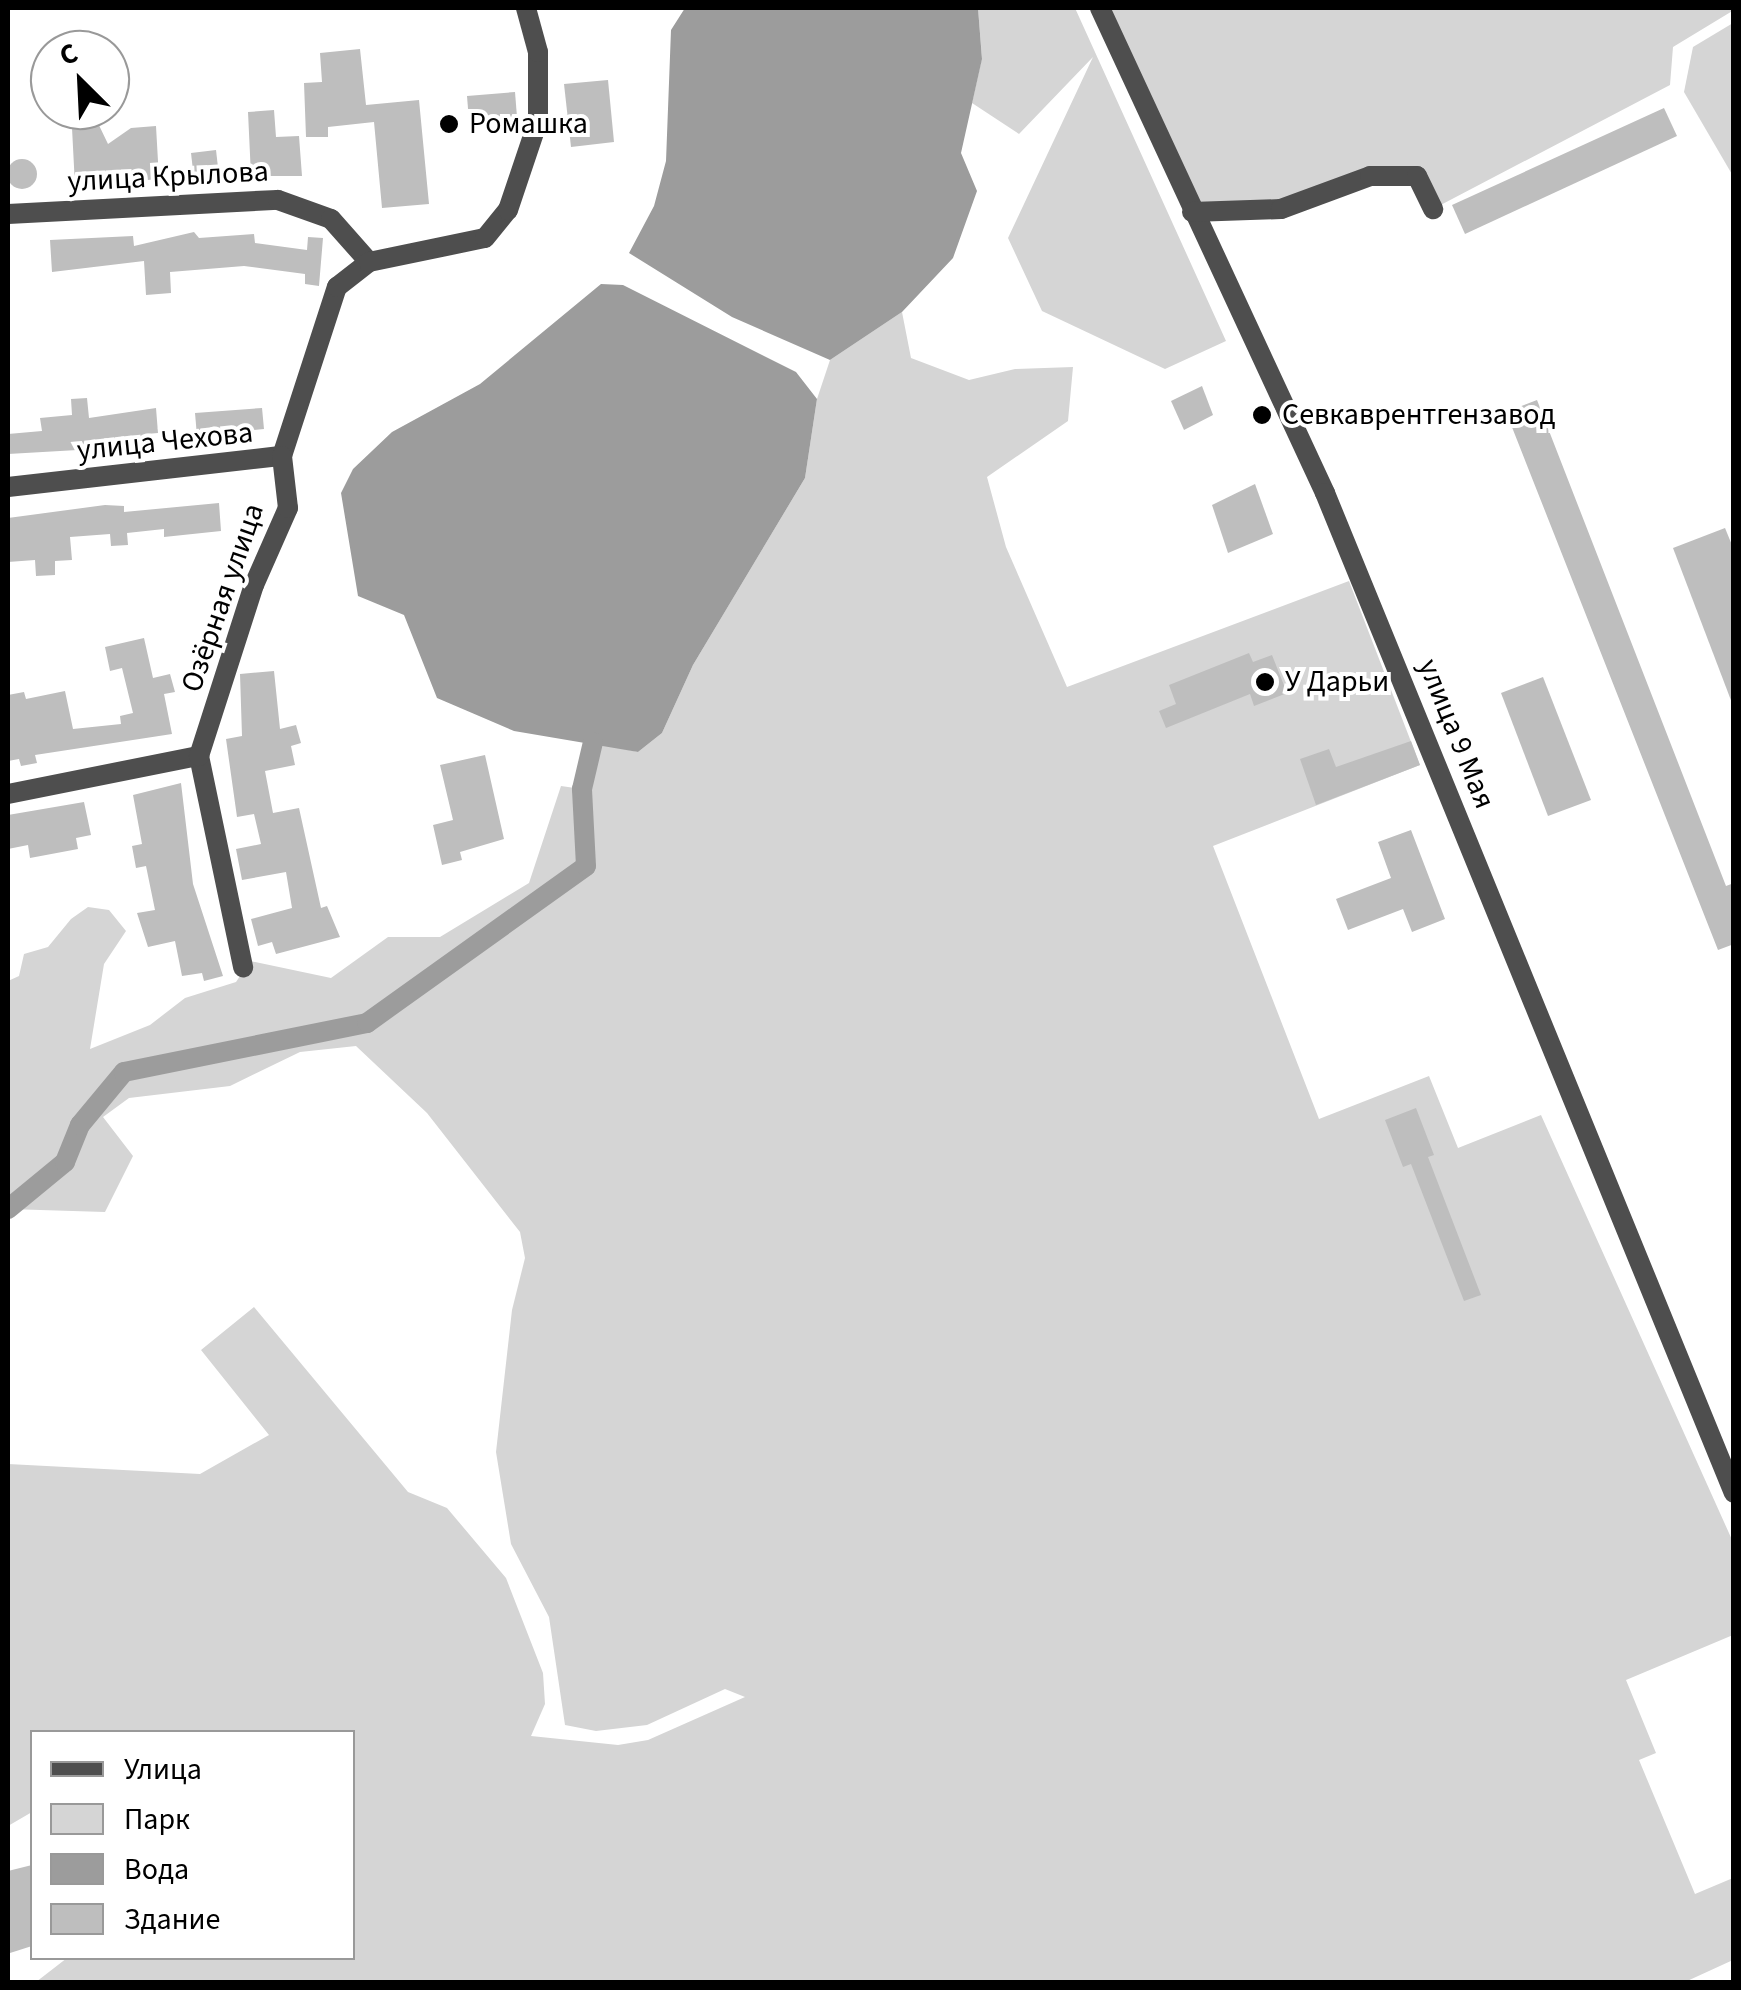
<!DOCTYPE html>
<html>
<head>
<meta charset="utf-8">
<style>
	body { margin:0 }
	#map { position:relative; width:1741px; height:1990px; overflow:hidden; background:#fff; font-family:"Source Sans 3",sans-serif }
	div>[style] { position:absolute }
	.green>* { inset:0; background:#d5d5d5 }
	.water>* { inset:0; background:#9c9c9c }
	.canal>* { height:20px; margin:-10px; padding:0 10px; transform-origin:10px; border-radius:10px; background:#9c9c9c }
	.building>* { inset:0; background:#bebebe }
	.round { border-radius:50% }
	.minor>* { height:20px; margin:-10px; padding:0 10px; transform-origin:10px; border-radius:10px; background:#4e4e4e }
	.dots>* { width:28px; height:28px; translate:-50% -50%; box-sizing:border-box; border:5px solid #fff; border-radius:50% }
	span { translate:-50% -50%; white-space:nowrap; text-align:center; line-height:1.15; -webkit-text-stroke:8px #fff; paint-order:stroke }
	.poi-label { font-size:30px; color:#000 }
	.left { translate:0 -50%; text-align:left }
	.street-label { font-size:30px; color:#000 }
	.frame { position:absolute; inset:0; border:10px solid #000; pointer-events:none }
	.legend { position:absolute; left:30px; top:1730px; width:325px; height:230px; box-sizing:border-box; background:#fff; border:2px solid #999; margin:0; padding:12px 18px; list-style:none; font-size:30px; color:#000 }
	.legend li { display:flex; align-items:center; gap:20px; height:50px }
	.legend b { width:50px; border:2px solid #999 }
	.north { position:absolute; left:30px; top:30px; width:100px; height:100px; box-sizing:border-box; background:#fff; border:2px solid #999; border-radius:50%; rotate:336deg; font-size:28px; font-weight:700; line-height:40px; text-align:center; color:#000 }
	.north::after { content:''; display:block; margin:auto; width:35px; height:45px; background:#000; clip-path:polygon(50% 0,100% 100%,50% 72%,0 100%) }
</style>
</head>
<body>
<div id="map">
	<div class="green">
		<div style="clip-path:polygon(978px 8px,1075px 8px,1226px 341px,1165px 369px,1042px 311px,1008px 238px,1093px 57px,1019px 134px,972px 103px,982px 58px)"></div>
		<div style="clip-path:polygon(1100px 8px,1733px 8px,1734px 10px,1673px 47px,1670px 85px,1433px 209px,1417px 176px,1370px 176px,1281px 209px,1192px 212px)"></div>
		<div style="clip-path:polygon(1733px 23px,1733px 176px,1684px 92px,1693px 47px)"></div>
		<div style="clip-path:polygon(902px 312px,911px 358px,969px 380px,1015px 369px,1073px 367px,1068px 421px,987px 477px,1006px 547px,1067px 687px,1349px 581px,1420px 765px,1213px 846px,1319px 1119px,1429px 1076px,1458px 1148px,1541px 1115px,1733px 1542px,1733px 1635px,1626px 1680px,1656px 1753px,1639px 1760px,1695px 1894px,1733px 1878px,1733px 1960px,1685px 1982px,36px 1982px,67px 1958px,352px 1958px,352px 1732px,32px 1732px,32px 1812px,8px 1826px,8px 1464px,200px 1474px,269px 1435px,201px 1350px,254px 1307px,408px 1492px,447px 1508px,506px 1578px,543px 1673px,545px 1704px,531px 1736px,618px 1745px,648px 1740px,745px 1697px,725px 1689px,647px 1725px,596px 1731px,565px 1725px,549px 1617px,511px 1544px,496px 1452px,512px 1310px,525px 1258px,520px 1232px,427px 1113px,356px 1046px,300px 1052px,230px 1086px,129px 1098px,103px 1117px,133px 1156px,105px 1212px,8px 1209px,8px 981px,19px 976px,24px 954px,48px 947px,71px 919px,88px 907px,109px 910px,126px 931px,104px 964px,90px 1049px,150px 1025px,185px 998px,236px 982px,250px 961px,331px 978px,388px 937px,440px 937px,529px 883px,561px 786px,582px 789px,593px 742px,638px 752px,662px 733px,693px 665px,805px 478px,817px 399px,830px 360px)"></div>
	</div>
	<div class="water">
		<div style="clip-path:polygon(685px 8px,978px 8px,982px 59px,961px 153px,977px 191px,953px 258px,902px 312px,830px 360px,732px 317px,629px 253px,654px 206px,666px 161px,671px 30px)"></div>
		<div style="clip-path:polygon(601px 284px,623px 285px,796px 372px,817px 399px,805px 478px,693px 665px,662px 733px,638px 752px,514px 731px,437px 698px,404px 615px,358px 596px,341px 493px,353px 469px,392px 432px,480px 384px)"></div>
	</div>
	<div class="canal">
		<div style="left:8px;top:1209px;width:74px;rotate:-39.5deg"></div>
		<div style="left:65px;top:1162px;width:40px;rotate:-68deg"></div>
		<div style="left:80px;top:1125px;width:69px;rotate:-50.3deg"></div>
		<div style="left:124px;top:1072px;width:248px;rotate:-11.4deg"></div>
		<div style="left:367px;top:1023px;width:269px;rotate:-35.6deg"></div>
		<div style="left:586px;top:866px;width:77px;rotate:-93deg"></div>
		<div style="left:582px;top:789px;width:48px;rotate:-76.8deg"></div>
	</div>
	<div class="building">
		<div style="clip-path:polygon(360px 49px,366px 105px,419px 100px,429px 204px,382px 208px,374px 122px,328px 127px,328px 137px,306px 137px,304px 83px,322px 82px,320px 53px)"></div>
		<div style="clip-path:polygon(608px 80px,614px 142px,571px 147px,564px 84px)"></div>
		<div style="clip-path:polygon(515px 92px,517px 117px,469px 121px,467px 96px)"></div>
		<div style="clip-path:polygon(1664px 108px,1677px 136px,1465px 234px,1452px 205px)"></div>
		<div style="clip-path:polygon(274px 110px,276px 137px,299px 136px,302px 176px,251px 176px,248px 112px)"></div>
		<div style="clip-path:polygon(96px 119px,108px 144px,131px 128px,156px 126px,159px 179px,75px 186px,72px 128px)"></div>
		<div style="clip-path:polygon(216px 150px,219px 176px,194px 179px,191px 153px)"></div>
		<div class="round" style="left:7px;top:159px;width:30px;height:30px"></div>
		<div style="clip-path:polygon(194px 232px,199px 238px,254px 234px,255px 243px,307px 250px,308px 237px,323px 238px,319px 286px,305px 284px,305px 274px,244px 266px,170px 272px,171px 293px,146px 295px,144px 261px,52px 272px,50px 240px,133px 236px,134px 246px)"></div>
		<div style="clip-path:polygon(1202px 386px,1213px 415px,1184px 430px,1171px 401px)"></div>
		<div style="clip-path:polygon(87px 398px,89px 418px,156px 408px,158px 433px,146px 434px,147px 446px,8px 454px,8px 434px,42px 431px,40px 418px,72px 415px,71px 399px)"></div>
		<div style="clip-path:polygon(1537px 400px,1726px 886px,1734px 883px,1734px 944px,1718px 950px,1506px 412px)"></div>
		<div style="clip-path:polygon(262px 408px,264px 429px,197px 436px,195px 413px)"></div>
		<div style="clip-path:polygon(1255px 484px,1273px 534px,1228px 553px,1212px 505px)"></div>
		<div style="clip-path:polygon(219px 503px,221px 531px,164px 537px,164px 529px,127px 533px,128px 545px,111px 546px,110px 534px,70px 537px,72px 560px,55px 561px,55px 575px,36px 576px,35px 560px,8px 562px,8px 518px,105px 505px,124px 506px,124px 512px)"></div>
		<div style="clip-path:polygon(1725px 528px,1734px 550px,1732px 703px,1673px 548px)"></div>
		<div style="clip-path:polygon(144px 638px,153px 678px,170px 674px,175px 692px,164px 694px,172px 734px,35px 755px,37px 763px,21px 766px,19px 759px,8px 761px,8px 695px,24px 692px,26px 699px,65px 691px,73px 729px,121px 724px,120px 716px,133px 713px,122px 668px,110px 671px,105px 647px)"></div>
		<div style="clip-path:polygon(1249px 653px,1253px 662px,1272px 655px,1287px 693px,1254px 706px,1250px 694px,1166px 728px,1159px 711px,1176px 704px,1169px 685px)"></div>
		<div style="clip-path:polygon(274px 671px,280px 729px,296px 725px,301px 743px,291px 746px,295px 765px,265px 771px,273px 813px,299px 808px,321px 908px,327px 906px,340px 937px,276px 954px,272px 942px,258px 946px,251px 919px,292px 908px,286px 872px,242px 880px,236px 849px,261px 844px,254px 814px,237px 817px,226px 739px,242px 736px,240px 674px)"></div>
		<div style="clip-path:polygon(1543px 677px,1591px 800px,1548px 816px,1501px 693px)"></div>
		<div style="clip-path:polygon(1411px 741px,1420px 765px,1316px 805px,1300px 759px,1329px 749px,1336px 767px)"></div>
		<div style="clip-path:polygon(485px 755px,504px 839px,460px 852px,462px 860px,442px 865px,433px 825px,453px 820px,440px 765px)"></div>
		<div style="clip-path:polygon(181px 783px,193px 884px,223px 976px,204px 981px,202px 973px,182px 976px,175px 941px,148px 947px,137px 913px,155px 910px,146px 866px,136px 868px,132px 846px,142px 844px,133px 795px)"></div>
		<div style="clip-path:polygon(84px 802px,91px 835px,76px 838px,78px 849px,30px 858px,28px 845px,8px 849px,8px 815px)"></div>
		<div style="clip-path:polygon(1411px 830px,1445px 919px,1412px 932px,1403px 909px,1348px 930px,1336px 899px,1391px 878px,1378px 842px)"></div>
		<div style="clip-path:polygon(1416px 1108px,1434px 1155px,1428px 1157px,1481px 1295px,1464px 1301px,1411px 1164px,1403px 1167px,1385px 1120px)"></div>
		<div style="clip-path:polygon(32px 1865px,32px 1946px,10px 1953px,8px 1871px)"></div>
	</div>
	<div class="minor">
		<div style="left:1100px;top:8px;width:535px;rotate:65.11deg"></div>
		<div style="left:1325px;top:493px;width:1080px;rotate:67.76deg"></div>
		<div style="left:1192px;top:212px;width:89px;rotate:-1.9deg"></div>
		<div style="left:1281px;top:209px;width:95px;rotate:-20.3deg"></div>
		<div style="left:1370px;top:176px;width:47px"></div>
		<div style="left:1417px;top:176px;width:37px;rotate:64deg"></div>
		<div style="left:8px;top:214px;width:270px;rotate:-3deg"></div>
		<div style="left:278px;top:200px;width:56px;rotate:19.7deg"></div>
		<div style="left:331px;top:219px;width:57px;rotate:48.5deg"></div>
		<div style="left:8px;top:487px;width:276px;rotate:-6.5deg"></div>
		<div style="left:282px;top:456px;width:178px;rotate:-72deg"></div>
		<div style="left:337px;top:287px;width:41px;rotate:-38deg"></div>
		<div style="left:369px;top:262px;width:118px;rotate:-11.7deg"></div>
		<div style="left:485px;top:238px;width:36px;rotate:-51deg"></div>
		<div style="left:508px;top:210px;width:94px;rotate:-71.4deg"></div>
		<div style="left:538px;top:121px;width:69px;rotate:-90deg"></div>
		<div style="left:538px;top:52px;width:46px;rotate:-105.3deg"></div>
		<div style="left:199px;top:756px;width:216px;rotate:78.2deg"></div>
		<div style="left:8px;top:794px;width:195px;rotate:-11.3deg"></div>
		<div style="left:199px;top:756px;width:180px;rotate:-72.2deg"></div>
		<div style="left:254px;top:585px;width:84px;rotate:-66.2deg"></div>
		<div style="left:288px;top:508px;width:52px;rotate:-96.6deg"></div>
	</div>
	<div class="dots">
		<div style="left:449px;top:124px;background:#000"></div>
		<div style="left:1262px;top:415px;background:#000"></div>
		<div style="left:1265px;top:682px;background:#000"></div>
	</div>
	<div class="poi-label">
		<span class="left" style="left:469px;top:124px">Ромашка</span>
		<span class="left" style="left:1282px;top:415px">Севкаврентгензавод</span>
		<span class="left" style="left:1285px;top:682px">У Дарьи</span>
	</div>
	<div class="street-label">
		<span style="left:168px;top:177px;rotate:-3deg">улица Крылова</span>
		<span style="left:165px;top:442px;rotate:-6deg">улица Чехова</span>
		<span style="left:223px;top:598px;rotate:-71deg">Озёрная улица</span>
		<span style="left:1456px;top:734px;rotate:68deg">улица 9 Мая</span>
	</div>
	<div class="frame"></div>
	<ul class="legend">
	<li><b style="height:12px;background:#4e4e4e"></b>Улица</li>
	<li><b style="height:28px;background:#d5d5d5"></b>Парк</li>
	<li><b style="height:28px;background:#9c9c9c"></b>Вода</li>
	<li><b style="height:28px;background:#bebebe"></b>Здание</li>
	</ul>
	<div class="north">С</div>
</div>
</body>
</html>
